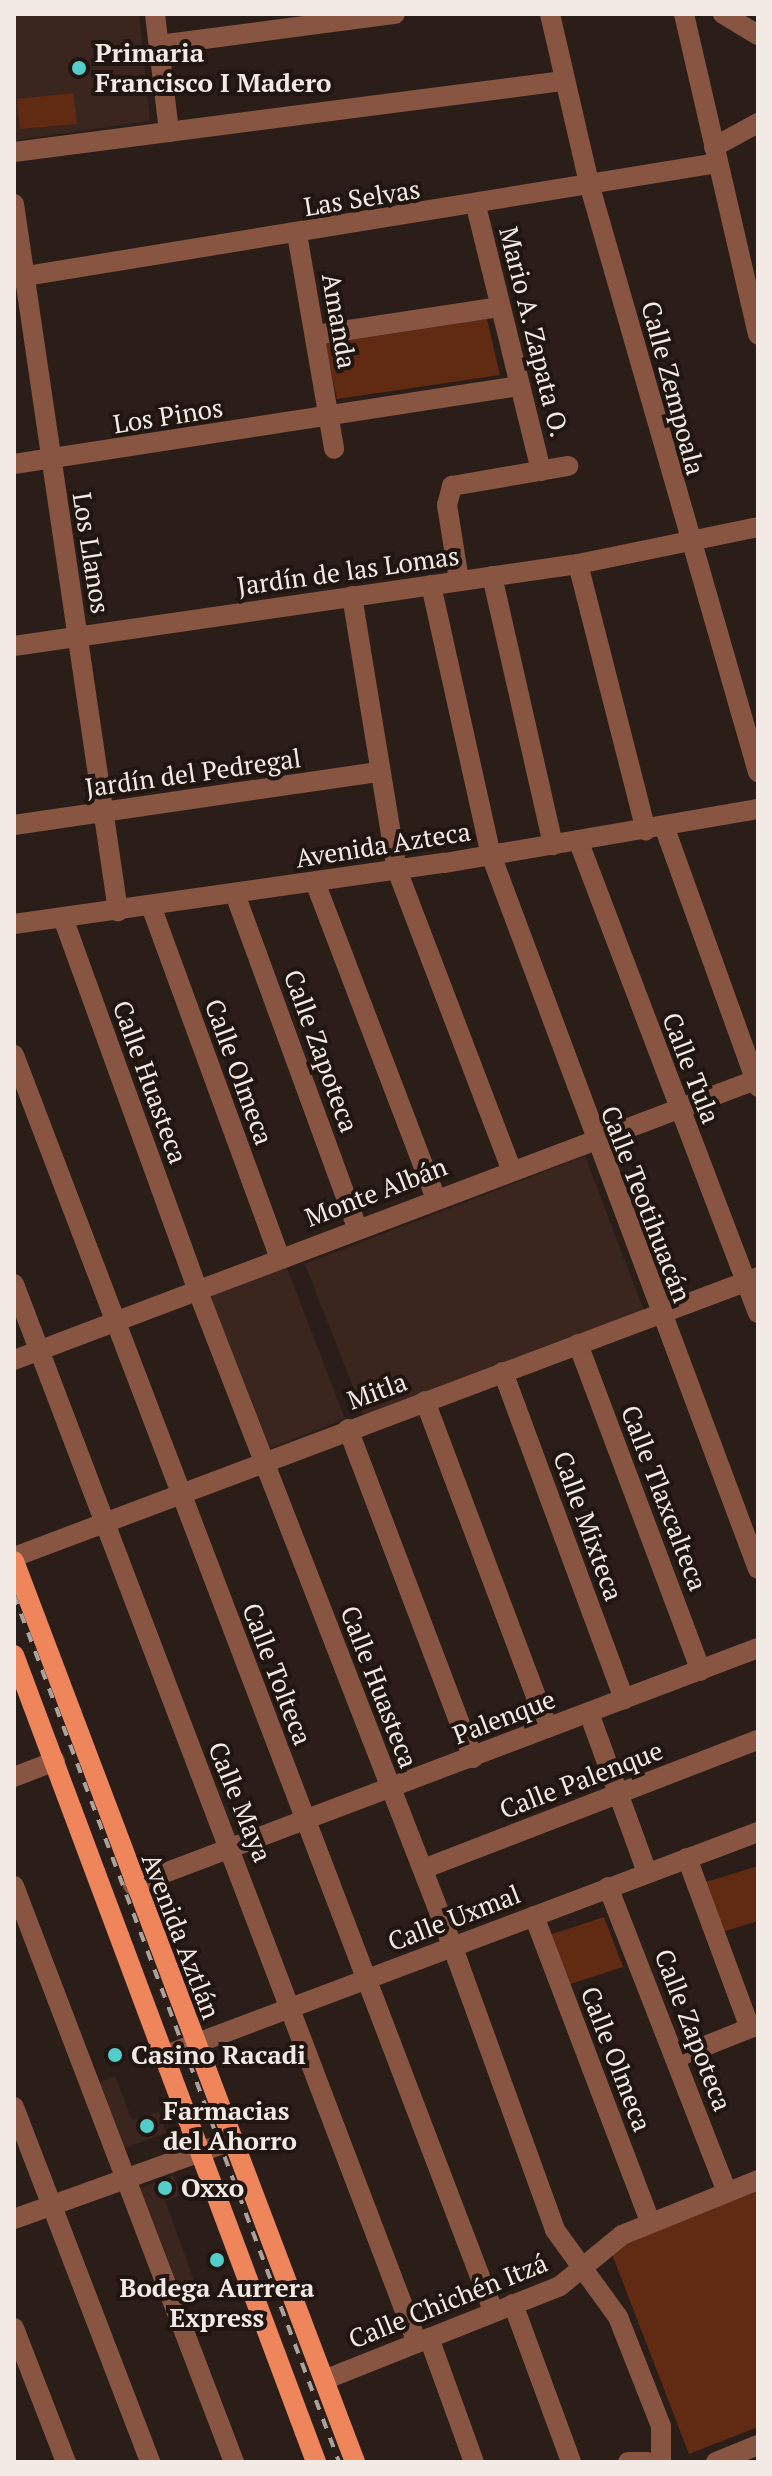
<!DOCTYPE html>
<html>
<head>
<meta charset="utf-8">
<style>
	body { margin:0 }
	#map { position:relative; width:772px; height:2476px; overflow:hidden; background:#2b1e19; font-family:"PT Serif",serif }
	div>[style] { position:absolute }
	.built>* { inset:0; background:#3a261f }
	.green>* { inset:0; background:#602a13 }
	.minor>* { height:20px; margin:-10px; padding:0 10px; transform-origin:10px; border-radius:10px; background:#875541 }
	.major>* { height:20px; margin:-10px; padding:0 10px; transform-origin:10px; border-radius:10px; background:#ee855b }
	.rail>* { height:4px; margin-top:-2px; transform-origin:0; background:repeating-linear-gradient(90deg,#aca29d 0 10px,transparent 0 20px) }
	.dots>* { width:22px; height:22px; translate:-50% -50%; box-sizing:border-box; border:4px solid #211510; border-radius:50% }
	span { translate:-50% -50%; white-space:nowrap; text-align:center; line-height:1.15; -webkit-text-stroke:8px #211510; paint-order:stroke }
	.poi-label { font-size:26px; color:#f3eae6; font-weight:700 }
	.left { translate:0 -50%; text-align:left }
	.street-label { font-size:26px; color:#f3eae6 }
	.frame { position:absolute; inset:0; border:16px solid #f3eae6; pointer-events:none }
</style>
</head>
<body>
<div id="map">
	<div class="built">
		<div style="clip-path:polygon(14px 14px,139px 14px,150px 121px,16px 140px)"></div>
		<div style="clip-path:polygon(585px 1156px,644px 1311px,364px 1415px,305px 1264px)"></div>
		<div style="clip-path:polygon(285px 1263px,345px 1419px,268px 1449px,209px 1294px)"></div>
		<div style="clip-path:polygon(115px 2076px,132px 2120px,159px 2112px,166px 2133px,119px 2150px,98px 2083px)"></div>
		<div style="clip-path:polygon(173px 2175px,181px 2195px,165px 2201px,194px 2280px,175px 2286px,136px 2190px)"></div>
	</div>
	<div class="green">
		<div style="clip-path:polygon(73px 93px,77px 124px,20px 129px,17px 99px)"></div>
		<div style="clip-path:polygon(487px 319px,500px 375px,337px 399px,325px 344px)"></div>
		<div style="clip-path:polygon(758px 1866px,758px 1921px,722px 1932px,706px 1882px)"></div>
		<div style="clip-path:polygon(604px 1917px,623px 1967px,567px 1985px,549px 1935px)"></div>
		<div style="clip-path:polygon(758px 2191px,758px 2427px,689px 2454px,610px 2249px)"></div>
	</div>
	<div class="minor">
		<div style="left:155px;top:14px;width:119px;rotate:83.2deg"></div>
		<div style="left:550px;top:14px;width:178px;rotate:77deg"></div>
		<div style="left:590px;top:187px;width:609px;rotate:73.98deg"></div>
		<div style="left:684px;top:14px;width:329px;rotate:77deg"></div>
		<div style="left:723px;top:14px;width:41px;rotate:31deg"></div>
		<div style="left:159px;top:45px;width:238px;rotate:-7.5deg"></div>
		<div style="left:714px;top:147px;width:50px;rotate:-28.6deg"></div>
		<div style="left:14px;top:152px;width:554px;rotate:-7.37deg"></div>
		<div style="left:14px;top:204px;width:715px;rotate:81.63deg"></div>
		<div style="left:476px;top:206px;width:273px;rotate:76.2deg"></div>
		<div style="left:297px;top:234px;width:218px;rotate:80.2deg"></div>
		<div style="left:14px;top:278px;width:712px;rotate:-9.29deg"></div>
		<div style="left:316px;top:335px;width:185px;rotate:-8.7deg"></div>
		<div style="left:14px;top:464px;width:511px;rotate:-8.78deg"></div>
		<div style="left:578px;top:564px;width:275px;rotate:75.7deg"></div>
		<div style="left:492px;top:576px;width:276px;rotate:77.2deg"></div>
		<div style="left:459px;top:580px;width:76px;rotate:-99.1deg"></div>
		<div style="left:447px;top:505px;width:20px;rotate:-75deg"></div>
		<div style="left:452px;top:486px;width:118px;rotate:-9.8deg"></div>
		<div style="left:431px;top:585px;width:277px;rotate:77.5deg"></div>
		<div style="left:491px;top:855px;width:762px;rotate:69.5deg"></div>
		<div style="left:352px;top:596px;width:278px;rotate:80.7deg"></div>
		<div style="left:397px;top:870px;width:320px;rotate:69.1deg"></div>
		<div style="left:14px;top:646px;width:570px;rotate:-8.27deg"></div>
		<div style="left:578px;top:564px;width:184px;rotate:-11.6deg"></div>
		<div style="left:14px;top:825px;width:369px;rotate:-8.3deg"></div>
		<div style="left:664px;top:826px;width:277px;rotate:70.2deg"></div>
		<div style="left:578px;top:840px;width:506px;rotate:69.17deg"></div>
		<div style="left:315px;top:882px;width:337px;rotate:69.1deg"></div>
		<div style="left:235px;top:894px;width:355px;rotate:69.9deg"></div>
		<div style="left:151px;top:906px;width:373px;rotate:69.9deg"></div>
		<div style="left:63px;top:918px;width:394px;rotate:70.1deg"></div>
		<div style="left:197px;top:1289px;width:704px;rotate:68.76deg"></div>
		<div style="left:452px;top:1945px;width:303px;rotate:70.1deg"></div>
		<div style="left:555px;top:2230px;width:107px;rotate:54.1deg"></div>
		<div style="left:618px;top:2317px;width:117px;rotate:68.5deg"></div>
		<div style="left:661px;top:2426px;width:36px;rotate:90deg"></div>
		<div style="left:14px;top:924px;width:435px;rotate:-8.1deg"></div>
		<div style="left:445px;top:863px;width:318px;rotate:-9.8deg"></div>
		<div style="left:14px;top:1055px;width:1344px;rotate:69.12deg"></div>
		<div style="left:14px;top:1284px;width:1130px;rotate:69.16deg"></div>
		<div style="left:578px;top:1344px;width:349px;rotate:69.4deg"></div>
		<div style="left:14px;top:1360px;width:795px;rotate:-20.69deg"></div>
		<div style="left:503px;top:1372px;width:349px;rotate:69.7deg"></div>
		<div style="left:425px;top:1401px;width:349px;rotate:69.4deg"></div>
		<div style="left:348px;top:1429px;width:352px;rotate:69.2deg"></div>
		<div style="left:14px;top:1557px;width:795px;rotate:-20.62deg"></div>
		<div style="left:589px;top:1713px;width:169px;rotate:70deg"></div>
		<div style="left:14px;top:1777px;width:44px;rotate:-21.3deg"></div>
		<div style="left:687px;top:1858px;width:181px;rotate:69.7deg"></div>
		<div style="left:423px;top:1869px;width:359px;rotate:-21.1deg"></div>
		<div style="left:133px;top:1885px;width:668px;rotate:-20.77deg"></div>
		<div style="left:14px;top:1886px;width:617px;rotate:69.1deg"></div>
		<div style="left:608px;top:1887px;width:327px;rotate:68.7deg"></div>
		<div style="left:534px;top:1916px;width:326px;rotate:69.2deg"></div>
		<div style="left:168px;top:2054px;width:630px;rotate:-20.62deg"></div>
		<div style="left:675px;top:2058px;width:89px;rotate:-21.7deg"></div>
		<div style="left:14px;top:2107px;width:380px;rotate:69deg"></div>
		<div style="left:14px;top:2219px;width:231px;rotate:-19.8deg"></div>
		<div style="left:513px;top:2304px;width:168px;rotate:69.8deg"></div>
		<div style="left:14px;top:2328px;width:144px;rotate:68.8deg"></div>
		<div style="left:429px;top:2338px;width:132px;rotate:70.1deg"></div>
		<div style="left:324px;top:2380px;width:254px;rotate:-21.7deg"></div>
		<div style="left:560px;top:2286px;width:80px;rotate:-39.4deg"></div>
		<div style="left:622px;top:2235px;width:147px;rotate:-22deg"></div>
		<div style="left:628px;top:2462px;width:20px"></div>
		<div style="left:716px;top:2462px;width:45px;rotate:-22deg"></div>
	</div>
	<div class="major">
		<div style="left:14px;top:1561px;width:963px;rotate:69.27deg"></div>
		<div style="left:14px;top:1655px;width:862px;rotate:69.48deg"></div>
	</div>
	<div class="rail">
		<div style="left:14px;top:1595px;width:926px;rotate:69.45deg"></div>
	</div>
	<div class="dots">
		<div style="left:79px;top:68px;background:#53cdc9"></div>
		<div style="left:115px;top:2055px;background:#53cdc9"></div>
		<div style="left:147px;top:2126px;background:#53cdc9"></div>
		<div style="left:165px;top:2188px;background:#53cdc9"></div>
		<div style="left:217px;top:2260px;background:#53cdc9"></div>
	</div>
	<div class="poi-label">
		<span class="left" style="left:95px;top:68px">Primaria<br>Francisco I Madero</span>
		<span class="left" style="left:131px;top:2055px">Casino Racadi</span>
		<span class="left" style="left:163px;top:2126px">Farmacias<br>del Ahorro</span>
		<span class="left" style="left:181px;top:2188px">Oxxo</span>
		<span style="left:217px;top:2303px">Bodega Aurrera<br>Express</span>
	</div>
	<div class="street-label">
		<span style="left:362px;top:198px;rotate:-9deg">Las Selvas</span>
		<span style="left:339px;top:321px;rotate:80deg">Amanda</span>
		<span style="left:534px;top:332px;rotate:76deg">Mario A. Zapata O.</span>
		<span style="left:673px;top:388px;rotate:75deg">Calle Zempoala</span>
		<span style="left:168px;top:416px;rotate:-9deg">Los Pinos</span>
		<span style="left:91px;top:553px;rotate:81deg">Los Llanos</span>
		<span style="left:348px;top:571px;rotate:-8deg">Jardín de las Lomas</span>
		<span style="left:193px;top:773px;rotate:-8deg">Jardín del Pedregal</span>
		<span style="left:383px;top:845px;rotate:-9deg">Avenida Azteca</span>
		<span style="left:321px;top:1051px;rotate:70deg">Calle Zapoteca</span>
		<span style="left:691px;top:1068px;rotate:69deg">Calle Tula</span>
		<span style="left:239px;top:1072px;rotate:70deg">Calle Olmeca</span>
		<span style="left:150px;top:1082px;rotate:70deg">Calle Huasteca</span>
		<span style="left:376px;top:1192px;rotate:-21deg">Monte Albán</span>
		<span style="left:646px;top:1204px;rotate:69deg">Calle Teotihuacán</span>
		<span style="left:377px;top:1391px;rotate:-20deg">Mitla</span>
		<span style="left:664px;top:1498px;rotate:69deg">Calle Tlaxcalteca</span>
		<span style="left:588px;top:1526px;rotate:70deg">Calle Mixteca</span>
		<span style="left:277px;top:1674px;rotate:69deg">Calle Tolteca</span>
		<span style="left:379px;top:1687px;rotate:69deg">Calle Huasteca</span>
		<span style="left:504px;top:1717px;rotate:-21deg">Palenque</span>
		<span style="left:581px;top:1780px;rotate:-21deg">Calle Palenque</span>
		<span style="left:240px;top:1802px;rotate:68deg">Calle Maya</span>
		<span style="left:454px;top:1918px;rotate:-21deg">Calle Uxmal</span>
		<span style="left:181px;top:1936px;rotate:69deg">Avenida Aztlán</span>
		<span style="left:693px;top:2030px;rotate:69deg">Calle Zapoteca</span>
		<span style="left:616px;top:2059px;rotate:69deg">Calle Olmeca</span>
		<span style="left:448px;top:2301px;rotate:-22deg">Calle Chichén Itzá</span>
	</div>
	<div class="frame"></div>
</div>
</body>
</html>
